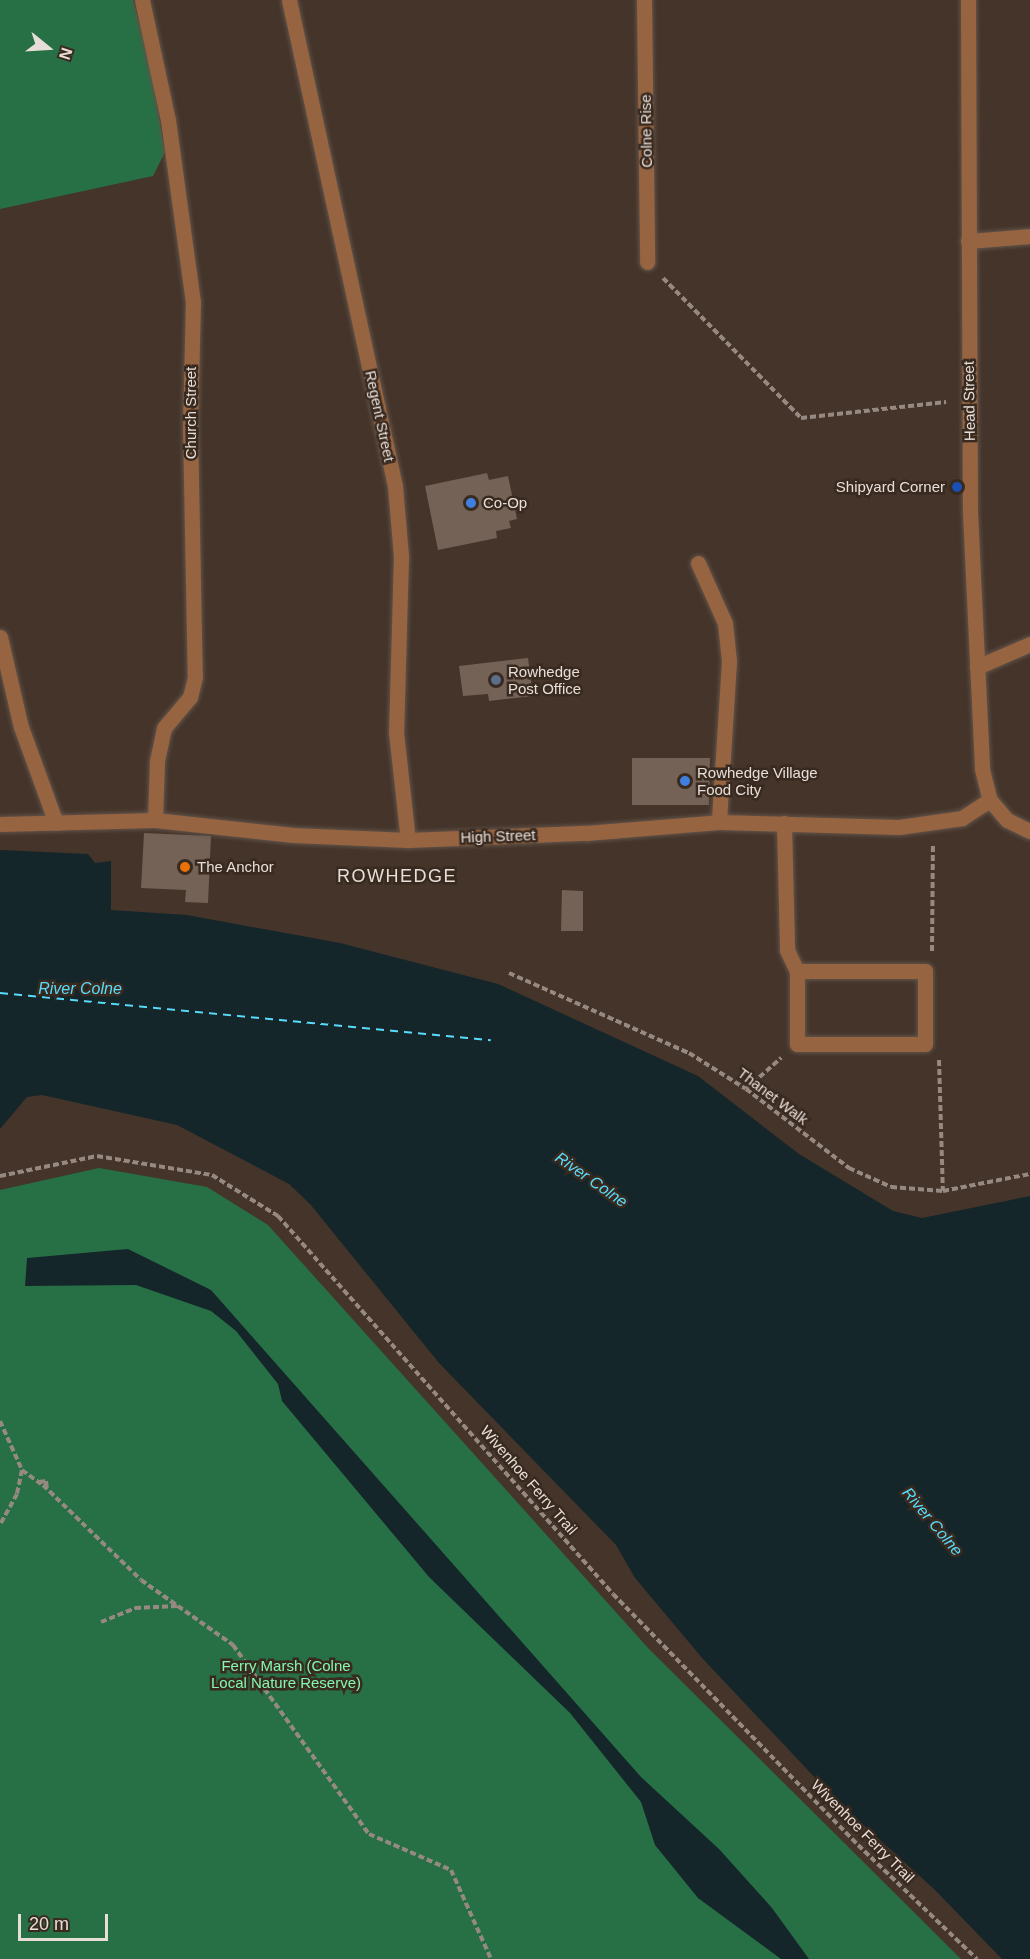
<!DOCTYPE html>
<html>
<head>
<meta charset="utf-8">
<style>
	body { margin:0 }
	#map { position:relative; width:1030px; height:1959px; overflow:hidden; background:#44342a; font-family:Arial,sans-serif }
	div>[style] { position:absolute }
	.green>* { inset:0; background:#277045 }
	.water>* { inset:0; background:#15262b }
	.ferry>* { height:1.5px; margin-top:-0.75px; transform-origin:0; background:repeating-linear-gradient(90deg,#57dcfc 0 8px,transparent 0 14px) }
	.building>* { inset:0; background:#746257 }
	.path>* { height:4px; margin-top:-2px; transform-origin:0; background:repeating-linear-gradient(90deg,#968981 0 6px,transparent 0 9px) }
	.roads { filter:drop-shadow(0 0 2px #625349) drop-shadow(0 0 2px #625349) }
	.minor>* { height:15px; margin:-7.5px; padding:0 7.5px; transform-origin:7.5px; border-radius:7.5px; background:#976441 }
	.dots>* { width:16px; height:16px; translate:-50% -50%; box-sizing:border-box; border:3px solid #392a20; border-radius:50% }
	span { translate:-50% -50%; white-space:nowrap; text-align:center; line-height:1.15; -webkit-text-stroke:5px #392a20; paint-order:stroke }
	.street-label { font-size:15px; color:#e8ded8 }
	.poi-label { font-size:15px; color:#e8ded8 }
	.right { translate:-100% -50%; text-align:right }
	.left { translate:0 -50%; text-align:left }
	.park-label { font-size:15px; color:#81f9ae }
	.water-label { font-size:16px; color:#57dcfc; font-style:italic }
	.quarter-label { font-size:18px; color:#e8ded8; letter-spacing:1.5px }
	.north { position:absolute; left:18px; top:18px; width:60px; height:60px; -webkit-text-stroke:4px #392a20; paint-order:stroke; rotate:108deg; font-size:16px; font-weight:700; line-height:24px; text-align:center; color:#e8ded8 }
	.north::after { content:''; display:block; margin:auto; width:21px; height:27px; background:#e8ded8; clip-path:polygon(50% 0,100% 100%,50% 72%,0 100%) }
	.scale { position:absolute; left:18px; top:1914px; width:90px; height:27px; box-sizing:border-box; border:3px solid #e8ded8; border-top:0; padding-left:8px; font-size:18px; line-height:21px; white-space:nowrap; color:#e8ded8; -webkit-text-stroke:4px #392a20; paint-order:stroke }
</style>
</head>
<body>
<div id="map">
	<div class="green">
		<div style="clip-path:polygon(0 0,133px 0,150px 66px,165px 152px,153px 176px,0 209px)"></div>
		<div style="clip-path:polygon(99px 1168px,207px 1187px,268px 1225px,649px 1649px,961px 1959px,0 1959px,0 1190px)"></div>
	</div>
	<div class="water">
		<div style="clip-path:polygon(0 850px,88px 854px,95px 863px,111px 861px,111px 910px,187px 915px,340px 943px,498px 984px,698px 1076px,799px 1154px,893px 1211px,922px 1218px,1030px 1196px,1030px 1959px,1002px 1959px,934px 1889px,837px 1801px,703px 1659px,635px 1578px,616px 1545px,439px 1363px,310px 1204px,289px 1184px,177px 1125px,42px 1095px,27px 1097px,0 1129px)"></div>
		<div style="clip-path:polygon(128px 1249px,211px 1290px,641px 1777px,719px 1849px,772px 1908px,809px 1959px,781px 1959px,698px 1898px,655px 1845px,641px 1802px,570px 1713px,429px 1577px,282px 1401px,278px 1384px,236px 1331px,211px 1311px,136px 1285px,25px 1286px,27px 1258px)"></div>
	</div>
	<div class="ferry">
		<div style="left:0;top:993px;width:493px;rotate:5.5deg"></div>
	</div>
	<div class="building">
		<div style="clip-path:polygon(487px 473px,489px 480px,508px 476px,517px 519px,509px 521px,511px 528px,496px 531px,497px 538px,438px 550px,425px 486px)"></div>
		<div style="clip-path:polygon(528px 658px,533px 696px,489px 701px,488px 694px,463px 696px,459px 666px)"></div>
		<div style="clip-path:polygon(632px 758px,710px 758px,709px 805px,632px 805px)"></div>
		<div style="clip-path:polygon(144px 833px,211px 836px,208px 903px,185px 902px,186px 890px,141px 888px)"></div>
		<div style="clip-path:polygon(562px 890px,583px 891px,583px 931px,561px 931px)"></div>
	</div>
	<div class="path">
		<div style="left:663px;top:278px;width:197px;rotate:45.4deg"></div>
		<div style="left:801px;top:418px;width:146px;rotate:-6.3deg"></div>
		<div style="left:932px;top:951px;width:107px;rotate:-89.5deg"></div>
		<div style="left:509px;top:973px;width:197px;rotate:24deg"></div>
		<div style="left:689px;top:1053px;width:67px;rotate:32.3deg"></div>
		<div style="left:746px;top:1089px;width:130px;rotate:37.5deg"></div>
		<div style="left:849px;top:1168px;width:46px;rotate:24.3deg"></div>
		<div style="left:891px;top:1187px;width:52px;rotate:4.4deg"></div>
		<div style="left:943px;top:1191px;width:89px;rotate:-11.1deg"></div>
		<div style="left:939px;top:1060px;width:131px;rotate:88.3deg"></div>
		<div style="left:746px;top:1089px;width:47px;rotate:-41.5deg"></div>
		<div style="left:0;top:1176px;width:99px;rotate:-11.7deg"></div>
		<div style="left:97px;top:1156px;width:117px;rotate:9.4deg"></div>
		<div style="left:212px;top:1175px;width:78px;rotate:31.8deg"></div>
		<div style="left:278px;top:1216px;width:505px;rotate:48.45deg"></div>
		<div style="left:613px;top:1594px;width:351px;rotate:45.7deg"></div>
		<div style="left:858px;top:1845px;width:165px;rotate:43.8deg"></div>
		<div style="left:0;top:1421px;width:54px;rotate:65.8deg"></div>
		<div style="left:22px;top:1470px;width:25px;rotate:102deg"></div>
		<div style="left:17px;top:1494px;width:35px;rotate:119deg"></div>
		<div style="left:22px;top:1470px;width:26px;rotate:36deg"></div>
		<div style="left:43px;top:1485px;width:136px;rotate:44.1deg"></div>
		<div style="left:141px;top:1580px;width:113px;rotate:35.2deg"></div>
		<div style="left:233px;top:1645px;width:233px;rotate:54.3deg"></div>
		<div style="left:369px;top:1834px;width:90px;rotate:23.7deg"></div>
		<div style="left:451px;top:1870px;width:98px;rotate:65.8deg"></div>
		<div style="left:39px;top:1482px;width:7px;rotate:-8deg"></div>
		<div style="left:46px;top:1481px;width:8px;rotate:83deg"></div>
		<div style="left:101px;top:1622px;width:37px;rotate:-22deg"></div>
		<div style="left:135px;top:1608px;width:42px;rotate:-2.7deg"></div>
	</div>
	<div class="roads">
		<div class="minor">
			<div style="left:142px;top:0;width:123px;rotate:77.8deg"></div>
			<div style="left:168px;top:120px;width:184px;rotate:82.2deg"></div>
			<div style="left:193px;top:302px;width:125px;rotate:91.4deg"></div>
			<div style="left:190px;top:427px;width:250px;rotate:88.9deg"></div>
			<div style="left:195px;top:677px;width:21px;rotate:104deg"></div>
			<div style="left:190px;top:697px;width:40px;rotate:130deg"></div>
			<div style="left:164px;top:728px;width:35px;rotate:102deg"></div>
			<div style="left:157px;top:762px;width:58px;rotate:92deg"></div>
			<div style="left:289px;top:0;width:497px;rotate:77.7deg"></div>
			<div style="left:395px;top:486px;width:70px;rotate:85.1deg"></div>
			<div style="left:401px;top:556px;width:176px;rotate:91.6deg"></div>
			<div style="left:396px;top:732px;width:109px;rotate:83.7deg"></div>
			<div style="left:644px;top:0;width:262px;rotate:89.3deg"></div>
			<div style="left:968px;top:0;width:512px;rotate:89.78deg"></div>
			<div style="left:970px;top:512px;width:257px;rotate:87.3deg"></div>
			<div style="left:982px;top:769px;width:32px;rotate:76deg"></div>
			<div style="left:990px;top:800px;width:26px;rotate:50deg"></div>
			<div style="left:1007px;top:820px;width:25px;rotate:26deg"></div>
			<div style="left:968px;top:241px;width:62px;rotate:-4.6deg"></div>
			<div style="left:698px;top:563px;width:66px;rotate:65.8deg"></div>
			<div style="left:725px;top:623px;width:38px;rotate:84deg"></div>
			<div style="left:729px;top:661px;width:161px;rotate:93.6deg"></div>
			<div style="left:0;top:637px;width:92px;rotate:76.9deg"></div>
			<div style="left:21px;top:727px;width:102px;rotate:70deg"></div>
			<div style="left:977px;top:667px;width:58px;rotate:-23.5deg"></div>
			<div style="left:784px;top:823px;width:127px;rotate:88.6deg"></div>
			<div style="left:787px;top:950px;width:23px;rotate:65deg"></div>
			<div style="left:797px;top:971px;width:73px;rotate:90deg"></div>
			<div style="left:797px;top:1044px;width:128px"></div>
			<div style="left:925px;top:1044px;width:73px;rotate:-90deg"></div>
			<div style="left:925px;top:971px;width:128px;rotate:180deg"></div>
			<div style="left:0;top:824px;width:155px;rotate:-1.5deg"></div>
			<div style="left:155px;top:820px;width:139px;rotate:6.2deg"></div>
			<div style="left:293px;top:835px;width:115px;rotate:2.5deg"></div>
			<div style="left:408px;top:840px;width:178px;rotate:-2.3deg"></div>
			<div style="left:586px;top:833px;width:133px;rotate:-4.7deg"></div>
			<div style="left:719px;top:822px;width:180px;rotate:1.6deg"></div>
			<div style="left:899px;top:827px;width:64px;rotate:-8.1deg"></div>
			<div style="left:962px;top:818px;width:33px;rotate:-33deg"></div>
		</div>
	</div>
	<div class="dots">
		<div style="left:957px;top:487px;background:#1a4fb4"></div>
		<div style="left:471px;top:503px;background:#3f7fe0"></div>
		<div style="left:496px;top:680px;background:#5c6f8a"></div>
		<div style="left:685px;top:781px;background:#3f7fe0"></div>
		<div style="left:185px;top:867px;background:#e8710a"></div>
	</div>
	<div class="street-label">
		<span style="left:646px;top:131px;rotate:-91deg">Colne Rise</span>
		<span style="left:969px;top:401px;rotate:-91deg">Head Street</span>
		<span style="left:191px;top:413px;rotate:-90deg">Church Street</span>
		<span style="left:380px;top:416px;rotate:78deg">Regent Street</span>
		<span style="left:498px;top:836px;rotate:-2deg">High Street</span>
		<span style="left:773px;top:1096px;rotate:37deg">Thanet Walk</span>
		<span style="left:529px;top:1480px;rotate:49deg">Wivenhoe Ferry Trail</span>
		<span style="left:863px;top:1831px;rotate:45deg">Wivenhoe Ferry Trail</span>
	</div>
	<div class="poi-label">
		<span class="right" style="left:945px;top:487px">Shipyard Corner</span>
		<span class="left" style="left:483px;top:503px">Co-Op</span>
		<span class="left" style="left:508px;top:680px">Rowhedge<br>Post Office</span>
		<span class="left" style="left:697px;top:781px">Rowhedge Village<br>Food City</span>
		<span class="left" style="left:197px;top:867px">The Anchor</span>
	</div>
	<div class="park-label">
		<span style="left:286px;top:1674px">Ferry Marsh (Colne<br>Local Nature Reserve)</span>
	</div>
	<div class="water-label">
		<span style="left:80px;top:989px">River Colne</span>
		<span style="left:591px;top:1180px;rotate:35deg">River Colne</span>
		<span style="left:932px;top:1522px;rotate:50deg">River Colne</span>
	</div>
	<div class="quarter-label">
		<span style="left:397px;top:876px">ROWHEDGE</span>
	</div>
	<div class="north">N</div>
	<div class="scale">20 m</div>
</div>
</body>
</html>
